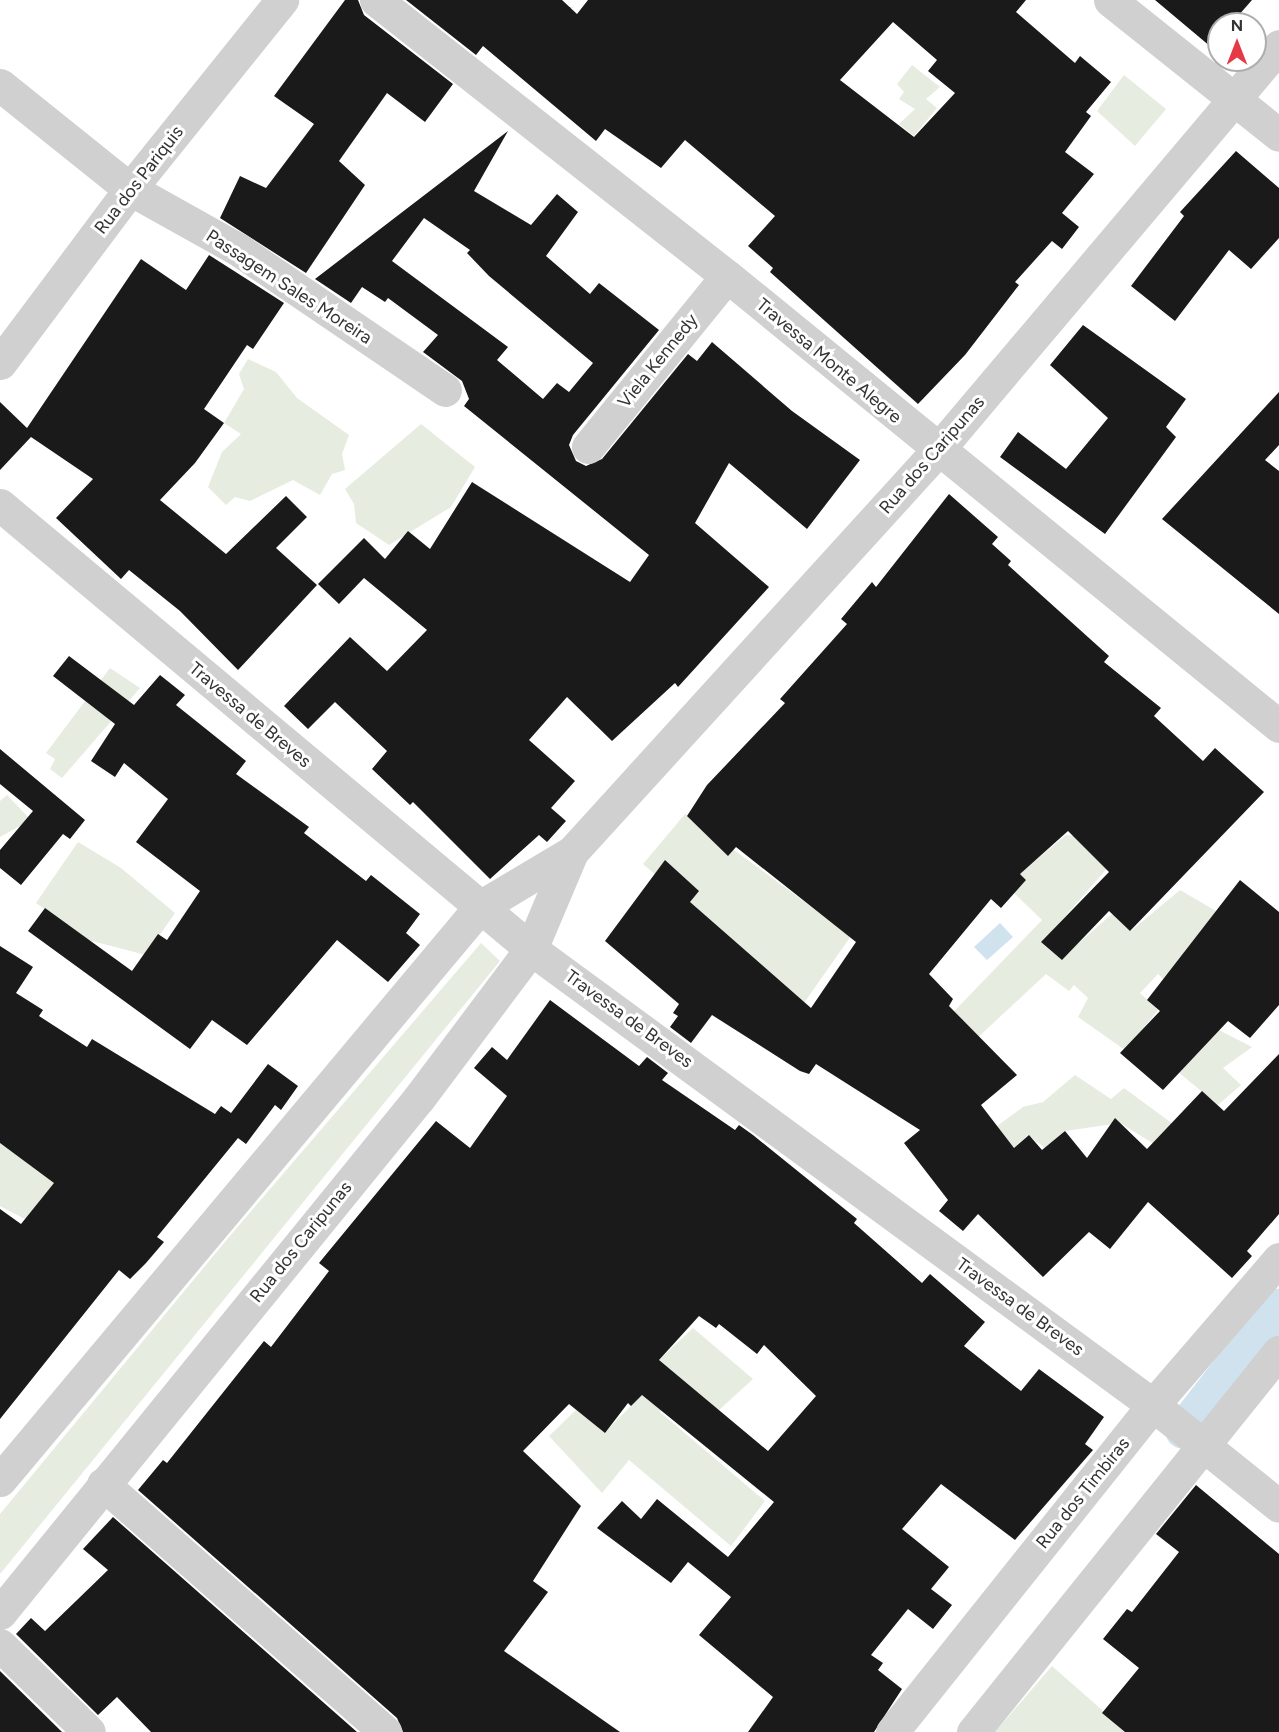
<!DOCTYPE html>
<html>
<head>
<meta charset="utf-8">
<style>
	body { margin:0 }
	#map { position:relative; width:1279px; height:1732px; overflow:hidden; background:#fff; font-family:Figtree,sans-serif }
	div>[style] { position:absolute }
	.green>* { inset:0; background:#e6ecdf }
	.water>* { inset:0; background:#cfe2ee }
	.canal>* { height:38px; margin:-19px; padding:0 19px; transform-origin:19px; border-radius:19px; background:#cfe2ee }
	.building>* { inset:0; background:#1a1a1a }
	.minor>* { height:33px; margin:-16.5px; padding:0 16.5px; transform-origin:16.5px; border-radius:16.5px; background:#d0d0d0 }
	span { translate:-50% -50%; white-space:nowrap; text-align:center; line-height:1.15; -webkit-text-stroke:6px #fff; paint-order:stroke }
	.street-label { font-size:18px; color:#333 }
	.north { position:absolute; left:1207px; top:12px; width:60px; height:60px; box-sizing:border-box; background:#fff; border:2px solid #adadad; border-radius:50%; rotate:0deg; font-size:16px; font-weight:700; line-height:24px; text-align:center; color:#333 }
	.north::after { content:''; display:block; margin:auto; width:21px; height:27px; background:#e63946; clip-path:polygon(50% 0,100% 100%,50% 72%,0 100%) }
</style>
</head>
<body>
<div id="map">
	<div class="green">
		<div style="clip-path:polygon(912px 65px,940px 87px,926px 99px,937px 108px,914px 136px,899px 124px,915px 109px,899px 99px,904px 92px,897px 84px)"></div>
		<div style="clip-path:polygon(1124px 75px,1166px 109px,1135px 146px,1097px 111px)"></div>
		<div style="clip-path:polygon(248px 359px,276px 372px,297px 398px,349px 435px,342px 454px,345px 470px,332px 474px,320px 495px,293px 480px,250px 501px,235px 497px,226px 505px,208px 487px,222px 452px,241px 434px,224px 423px,244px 389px,239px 374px)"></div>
		<div style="clip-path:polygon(421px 424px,475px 467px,451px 507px,389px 545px,356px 523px,354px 504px,345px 489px)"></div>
		<div style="clip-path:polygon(110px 668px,140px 688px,62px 778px,50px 769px,55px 759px,46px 753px)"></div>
		<div style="clip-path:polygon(7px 795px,31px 820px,0 837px,0 801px)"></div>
		<div style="clip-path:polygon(685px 814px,851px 936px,783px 1033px,778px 982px,643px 864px)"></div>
		<div style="clip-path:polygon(1066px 835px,1130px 842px,1054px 929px,1073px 948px,1112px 914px,1131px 931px,1180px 890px,1216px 911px,1184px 952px,1185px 999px,1158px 974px,1140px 993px,1158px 1010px,1137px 1036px,1145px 1064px,1078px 1017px,1088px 998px,1074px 985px,1069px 991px,1046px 974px,959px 1055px,935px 1031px,1042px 920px,1014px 893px,1026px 880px,1007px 860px,1035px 861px)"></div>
		<div style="clip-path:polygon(78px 842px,121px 868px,175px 913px,146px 955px,88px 940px,36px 903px)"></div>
		<div style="clip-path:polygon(481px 943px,500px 961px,0 1574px,0 1514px,229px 1237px)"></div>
		<div style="clip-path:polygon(1219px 1030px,1252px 1047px,1223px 1068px,1241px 1085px,1218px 1105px,1177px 1071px)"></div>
		<div style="clip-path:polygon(1075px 1075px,1111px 1099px,1124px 1088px,1177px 1127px,1159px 1147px,1120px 1123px,1065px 1131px,1045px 1148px,1028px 1135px,1010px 1151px,997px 1126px,1023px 1107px,1043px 1102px)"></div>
		<div style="clip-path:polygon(0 1143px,18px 1156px,70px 1164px,25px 1219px,0 1206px)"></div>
		<div style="clip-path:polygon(693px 1328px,753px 1379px,718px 1411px,685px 1383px,660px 1412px,765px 1501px,731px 1546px,629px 1460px,602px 1493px,549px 1436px,576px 1410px,605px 1432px,652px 1385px,642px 1376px)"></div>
		<div style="clip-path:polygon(1052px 1666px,1127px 1732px,995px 1732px)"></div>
	</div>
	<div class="water">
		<div style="clip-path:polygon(1000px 923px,1013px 937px,987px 960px,974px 947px)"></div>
	</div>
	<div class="canal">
		<div style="left:1184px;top:1430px;width:155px;rotate:-52.1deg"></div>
	</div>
	<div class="building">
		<div style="clip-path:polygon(345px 0,358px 0,364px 15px,453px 84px,425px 122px,387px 93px,339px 161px,365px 185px,306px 273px,220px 218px,240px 176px,266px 188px,314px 124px,274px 96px)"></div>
		<div style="clip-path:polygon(evenodd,406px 0,562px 0,577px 14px,588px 0,1026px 0,1016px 12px,1075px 63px,1080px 56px,1111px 82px,1086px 112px,1091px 116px,1065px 152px,1094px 174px,1062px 213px,1079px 227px,1062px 249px,1052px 241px,1015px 282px,1019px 285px,965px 355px,918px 404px,770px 272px,773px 268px,748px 246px,775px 216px,685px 140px,661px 168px,605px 129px,596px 141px,483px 46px,476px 55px,406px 0,893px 22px,937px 60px,928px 71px,955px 93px,914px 137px,840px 80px,893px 22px)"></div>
		<div style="clip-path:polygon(1155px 0,1252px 0,1231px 24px,1219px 24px,1219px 38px,1211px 47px)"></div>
		<div style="clip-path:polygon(evenodd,508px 131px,474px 191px,531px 225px,557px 194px,578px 212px,546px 256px,590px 294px,599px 283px,659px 330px,573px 435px,569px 445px,576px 461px,586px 466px,602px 459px,688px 354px,697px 361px,712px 342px,792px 411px,860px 460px,807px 529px,729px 463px,695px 523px,769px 587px,678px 687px,675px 683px,612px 741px,567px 697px,529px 740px,575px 781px,551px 808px,566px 821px,547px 842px,539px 835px,490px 879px,413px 802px,410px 805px,372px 769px,387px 751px,335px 702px,308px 729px,284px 706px,350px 637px,387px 671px,427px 630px,364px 578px,339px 604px,318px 584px,364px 538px,385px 559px,408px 531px,430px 549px,472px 482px,630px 582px,649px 555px,464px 406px,469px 399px,462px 381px,423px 352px,438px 335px,388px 298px,385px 302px,362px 287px,351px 303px,315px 279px,508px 131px,424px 218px,470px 250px,467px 253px,489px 276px,593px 363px,569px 392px,557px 383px,543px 399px,497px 360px,508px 347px,392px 261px,424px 218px)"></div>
		<div style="clip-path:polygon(1236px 151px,1279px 188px,1279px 238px,1251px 269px,1229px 250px,1175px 321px,1131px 286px,1184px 216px,1180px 212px)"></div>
		<div style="clip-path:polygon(209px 255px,284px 303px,253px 349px,247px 345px,204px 409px,224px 423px,195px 463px,160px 500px,226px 554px,286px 496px,307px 517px,276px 548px,317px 585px,238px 670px,180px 611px,129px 570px,121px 579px,56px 518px,93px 479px,31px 437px,0 470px,0 402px,27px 428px,141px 259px,186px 290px)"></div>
		<div style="clip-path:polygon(1083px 325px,1186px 399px,1166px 427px,1176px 437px,1105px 534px,1000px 457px,1018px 432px,1066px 469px,1108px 418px,1050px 365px)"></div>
		<div style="clip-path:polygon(1279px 392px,1279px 445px,1265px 460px,1279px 471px,1279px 614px,1162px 519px)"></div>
		<div style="clip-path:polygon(949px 494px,998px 537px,992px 544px,1011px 561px,1008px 565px,1109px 656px,1104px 662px,1161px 708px,1154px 716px,1203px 761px,1215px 748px,1264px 792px,1130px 931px,1109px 911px,1062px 960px,1041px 942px,1109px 872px,1068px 831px,1020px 874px,1026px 880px,1001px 908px,991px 899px,929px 974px,953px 999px,949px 1006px,1017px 1075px,981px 1105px,1014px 1148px,1029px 1135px,1042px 1150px,1065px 1131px,1087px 1158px,1115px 1118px,1147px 1149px,1202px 1091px,1224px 1111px,1279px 1054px,1279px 1214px,1247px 1251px,1252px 1256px,1232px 1278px,1148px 1202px,1110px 1249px,1089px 1232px,1043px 1277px,978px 1214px,963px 1231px,939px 1211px,948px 1200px,904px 1143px,920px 1130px,816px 1064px,809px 1074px,800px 1071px,712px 1015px,691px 1043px,670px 1027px,678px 1016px,673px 1013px,679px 1004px,605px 941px,665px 860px,699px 891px,690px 902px,811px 1008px,856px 942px,736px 847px,728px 856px,687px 816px,707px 785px,785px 703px,780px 699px,847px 624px,841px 619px,872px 582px,876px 587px)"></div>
		<div style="clip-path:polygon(69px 656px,134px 705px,160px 675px,185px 695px,176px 705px,246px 761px,236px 774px,309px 827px,304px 833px,366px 881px,371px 875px,420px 914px,406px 933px,420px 945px,388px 982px,337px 940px,247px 1045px,212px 1020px,190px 1049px,28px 931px,45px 908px,132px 971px,158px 934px,167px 940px,200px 891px,136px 842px,168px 799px,124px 763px,115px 777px,91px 761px,115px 724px,53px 676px)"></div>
		<div style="clip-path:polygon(0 749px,85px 820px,70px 839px,63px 834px,21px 885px,0 868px,0 850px,33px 811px,0 784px)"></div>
		<div style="clip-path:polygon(1240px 880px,1279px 912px,1279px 1005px,1250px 1038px,1228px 1021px,1163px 1090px,1120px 1053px,1160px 1011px,1147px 1000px)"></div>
		<div style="clip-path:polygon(0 946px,33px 967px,16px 993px,43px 1010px,39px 1016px,87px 1047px,92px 1039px,215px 1114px,221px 1106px,231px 1113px,268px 1064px,298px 1086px,281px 1110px,275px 1105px,246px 1144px,238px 1138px,157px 1237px,164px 1242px,146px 1263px,130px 1279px,119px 1270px,0 1419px,0 1209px,21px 1224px,54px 1183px,0 1143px)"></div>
		<div style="clip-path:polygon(evenodd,550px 1000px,639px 1066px,647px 1057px,668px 1073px,662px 1080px,735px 1130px,739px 1125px,753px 1135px,857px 1219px,854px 1223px,922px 1283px,930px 1274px,985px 1322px,964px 1346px,1021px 1391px,1039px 1369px,1104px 1417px,1085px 1444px,1093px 1450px,1015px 1540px,941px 1484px,902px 1529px,949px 1567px,931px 1589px,952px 1605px,933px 1629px,908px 1609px,871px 1655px,883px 1663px,878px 1670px,902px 1689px,874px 1732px,748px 1732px,773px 1697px,699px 1635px,731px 1597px,688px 1562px,671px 1583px,597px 1528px,622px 1501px,641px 1519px,657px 1499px,728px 1557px,774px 1502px,642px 1395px,631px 1406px,628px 1403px,605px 1433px,569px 1404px,523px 1451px,581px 1506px,533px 1581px,548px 1592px,504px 1651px,620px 1732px,403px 1732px,397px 1718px,138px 1490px,163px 1460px,167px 1463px,264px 1341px,271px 1347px,329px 1271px,319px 1263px,436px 1121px,470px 1148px,507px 1096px,474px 1068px,492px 1047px,507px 1060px,550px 1000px,699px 1316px,716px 1328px,719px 1324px,757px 1354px,764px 1345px,816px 1396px,768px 1451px,659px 1360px,699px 1316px)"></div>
		<div style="clip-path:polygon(1196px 1485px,1279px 1554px,1279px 1732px,1125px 1732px,1102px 1713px,1139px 1668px,1103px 1639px,1127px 1609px,1132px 1612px,1179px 1552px,1156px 1534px)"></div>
		<div style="clip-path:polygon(113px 1517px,357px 1732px,151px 1732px,117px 1697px,98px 1715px,16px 1634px,31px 1618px,45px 1631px,108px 1570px,83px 1549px)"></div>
		<div style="clip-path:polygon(0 1671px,62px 1732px,0 1732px)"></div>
	</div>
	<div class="minor">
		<div style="left:376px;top:0;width:447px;rotate:38.2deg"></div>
		<div style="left:727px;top:276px;width:712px;rotate:39.19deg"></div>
		<div style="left:1110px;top:0;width:216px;rotate:38.6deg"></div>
		<div style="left:0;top:85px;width:166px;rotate:38.7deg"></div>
		<div style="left:130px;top:189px;width:125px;rotate:29.2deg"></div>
		<div style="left:239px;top:250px;width:249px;rotate:34.2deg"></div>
		<div style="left:0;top:363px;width:217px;rotate:-53.2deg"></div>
		<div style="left:130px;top:189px;width:243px;rotate:-51.2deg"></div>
		<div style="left:588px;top:447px;width:220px;rotate:-50.9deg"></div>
		<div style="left:0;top:505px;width:692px;rotate:39.9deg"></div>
		<div style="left:531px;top:949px;width:771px;rotate:36.25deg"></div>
		<div style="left:1153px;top:1405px;width:161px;rotate:38.7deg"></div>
		<div style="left:0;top:1480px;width:747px;rotate:-50.05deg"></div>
		<div style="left:480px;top:907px;width:107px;rotate:-30.9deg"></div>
		<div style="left:572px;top:852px;width:542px;rotate:-47.69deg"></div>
		<div style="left:937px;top:451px;width:530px;rotate:-49.82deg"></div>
		<div style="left:103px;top:1484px;width:376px;rotate:41.3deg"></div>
		<div style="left:0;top:1613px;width:664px;rotate:-50.87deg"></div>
		<div style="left:419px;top:1098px;width:186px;rotate:-53.1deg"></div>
		<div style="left:531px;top:949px;width:105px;rotate:-67.1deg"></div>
		<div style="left:0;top:1645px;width:124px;rotate:44.3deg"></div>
		<div style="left:892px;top:1732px;width:418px;rotate:-51.4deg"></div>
		<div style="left:1153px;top:1405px;width:193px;rotate:-49.2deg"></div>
		<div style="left:973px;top:1732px;width:488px;rotate:-51.2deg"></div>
	</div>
	<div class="street-label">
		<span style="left:139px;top:180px;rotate:-52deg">Rua dos Pariquis</span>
		<span style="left:289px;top:287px;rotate:33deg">Passagem Sales Moreira</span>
		<span style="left:658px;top:361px;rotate:-51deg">Viela Kennedy</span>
		<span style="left:829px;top:361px;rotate:40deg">Travessa Monte Alegre</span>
		<span style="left:932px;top:455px;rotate:-49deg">Rua dos Caripunas</span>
		<span style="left:250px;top:715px;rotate:40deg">Travessa de Breves</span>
		<span style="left:629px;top:1019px;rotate:36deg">Travessa de Breves</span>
		<span style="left:301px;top:1242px;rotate:-51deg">Rua dos Caripunas</span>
		<span style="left:1020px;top:1307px;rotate:36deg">Travessa de Breves</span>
		<span style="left:1083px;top:1493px;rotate:-51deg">Rua dos Timbiras</span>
	</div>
	<div class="north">N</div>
</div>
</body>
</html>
